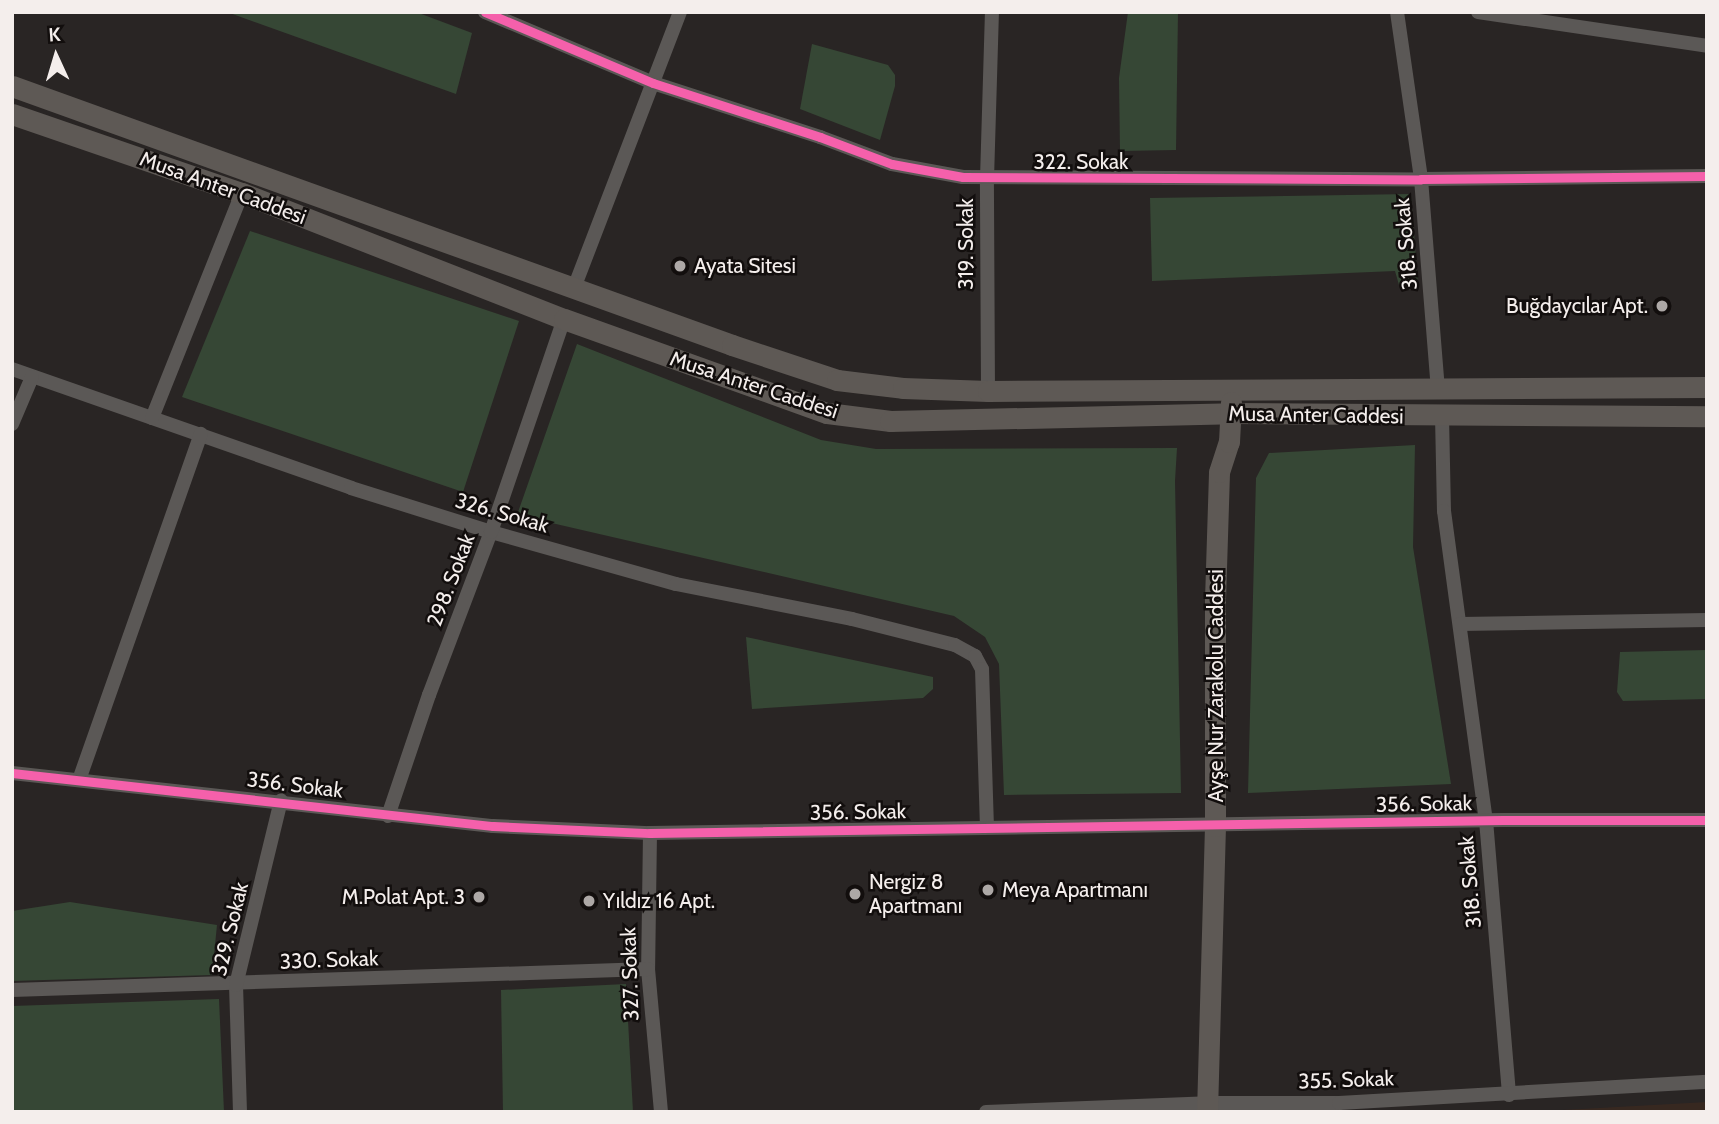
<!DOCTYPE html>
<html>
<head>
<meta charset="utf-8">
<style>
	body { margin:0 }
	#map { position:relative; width:1719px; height:1124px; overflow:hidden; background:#292524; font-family:Cabin,sans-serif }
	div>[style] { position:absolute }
	.commercial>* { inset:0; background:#372820 }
	.green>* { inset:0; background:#364735 }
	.street>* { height:14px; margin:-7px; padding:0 7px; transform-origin:7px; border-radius:7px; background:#5b5856 }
	.secondary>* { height:21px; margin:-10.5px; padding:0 10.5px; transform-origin:10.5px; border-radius:10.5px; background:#5e5955 }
	.cycleway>* { height:9px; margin:-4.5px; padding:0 4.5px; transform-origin:4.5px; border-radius:4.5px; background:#f560ab }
	.dots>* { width:19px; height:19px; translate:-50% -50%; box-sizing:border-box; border:4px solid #120e0d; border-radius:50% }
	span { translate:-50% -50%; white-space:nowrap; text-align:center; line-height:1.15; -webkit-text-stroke:5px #120e0d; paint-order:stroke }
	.street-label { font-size:21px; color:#f4eeec }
	.poi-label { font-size:21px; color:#f4eeec }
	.left { translate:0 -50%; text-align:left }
	.right { translate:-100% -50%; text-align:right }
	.frame { position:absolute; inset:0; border:14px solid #f4eeec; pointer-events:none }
	.north { position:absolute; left:21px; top:21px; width:70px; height:70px; -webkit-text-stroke:5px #120e0d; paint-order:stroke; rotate:356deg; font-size:19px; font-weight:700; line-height:28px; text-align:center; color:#f4eeec }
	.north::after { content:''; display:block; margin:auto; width:24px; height:32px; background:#f4eeec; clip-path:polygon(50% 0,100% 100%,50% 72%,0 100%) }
</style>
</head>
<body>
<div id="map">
	<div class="commercial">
		<div style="clip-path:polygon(1707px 1102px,1707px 1112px,1527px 1112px)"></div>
	</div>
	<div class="green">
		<div style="clip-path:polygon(227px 12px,416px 12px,472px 33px,456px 94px)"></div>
		<div style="clip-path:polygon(1128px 12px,1178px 12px,1176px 150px,1120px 151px,1119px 78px)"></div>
		<div style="clip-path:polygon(812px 44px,888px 65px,895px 75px,895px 86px,880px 140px,800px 109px)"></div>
		<div style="clip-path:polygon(1411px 194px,1418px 285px,1399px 285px,1395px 271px,1152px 281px,1150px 198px)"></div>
		<div style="clip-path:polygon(250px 231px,519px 321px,463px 492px,182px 397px)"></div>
		<div style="clip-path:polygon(577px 344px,821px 440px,876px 449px,1177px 448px,1175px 481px,1181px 793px,1004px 795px,999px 664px,985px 637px,954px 616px,517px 515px)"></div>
		<div style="clip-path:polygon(1415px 445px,1413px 547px,1451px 784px,1248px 793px,1256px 478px,1269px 453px)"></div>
		<div style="clip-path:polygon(746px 637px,933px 677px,933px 689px,923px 698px,752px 709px)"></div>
		<div style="clip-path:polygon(1707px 650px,1707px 699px,1623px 701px,1617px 692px,1620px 652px)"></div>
		<div style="clip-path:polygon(70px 902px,217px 925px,212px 975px,12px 981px,12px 911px)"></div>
		<div style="clip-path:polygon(626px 984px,633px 1112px,503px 1112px,501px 990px)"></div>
		<div style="clip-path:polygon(219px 999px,224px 1112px,12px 1112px,12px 1006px)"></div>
	</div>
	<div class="street">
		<div style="left:485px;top:12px;width:182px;rotate:22.9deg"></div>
		<div style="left:653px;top:83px;width:176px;rotate:17.9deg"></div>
		<div style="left:820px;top:137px;width:77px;rotate:20.6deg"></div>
		<div style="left:892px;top:164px;width:72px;rotate:10.4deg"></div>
		<div style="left:963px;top:177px;width:458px;rotate:0.3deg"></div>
		<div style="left:1421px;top:179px;width:286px;rotate:-0.6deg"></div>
		<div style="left:1397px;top:12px;width:169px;rotate:81.8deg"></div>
		<div style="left:1421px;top:179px;width:211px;rotate:85.4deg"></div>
		<div style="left:1478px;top:12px;width:232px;rotate:8.4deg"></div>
		<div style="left:574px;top:288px;width:296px;rotate:-69deg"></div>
		<div style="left:12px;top:369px;width:359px;rotate:19.3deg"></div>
		<div style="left:351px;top:488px;width:147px;rotate:17.4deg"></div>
		<div style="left:491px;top:532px;width:192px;rotate:15.7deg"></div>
		<div style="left:676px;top:584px;width:179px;rotate:11.2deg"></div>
		<div style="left:852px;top:619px;width:106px;rotate:14.2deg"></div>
		<div style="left:955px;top:645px;width:23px;rotate:29deg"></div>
		<div style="left:975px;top:656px;width:15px;rotate:62deg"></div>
		<div style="left:982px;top:669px;width:158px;rotate:88.2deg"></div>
		<div style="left:988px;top:391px;width:212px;rotate:-90.3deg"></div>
		<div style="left:987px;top:179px;width:167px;rotate:-88.3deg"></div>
		<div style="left:1442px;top:416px;width:95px;rotate:88.8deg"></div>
		<div style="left:1444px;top:511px;width:312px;rotate:82.3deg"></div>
		<div style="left:1486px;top:820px;width:276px;rotate:85.2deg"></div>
		<div style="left:152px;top:418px;width:242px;rotate:-68.2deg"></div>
		<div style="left:12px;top:424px;width:51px;rotate:-66.9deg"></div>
		<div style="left:1460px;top:624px;width:247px;rotate:-0.9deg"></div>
		<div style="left:12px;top:773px;width:484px;rotate:6.3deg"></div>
		<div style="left:493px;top:826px;width:157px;rotate:2.6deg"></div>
		<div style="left:650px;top:833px;width:853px;rotate:-0.87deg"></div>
		<div style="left:1503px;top:820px;width:204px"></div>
		<div style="left:79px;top:780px;width:367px;rotate:-70.6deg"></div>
		<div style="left:388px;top:816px;width:128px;rotate:-71.3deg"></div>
		<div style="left:429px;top:695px;width:174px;rotate:-69.2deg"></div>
		<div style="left:491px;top:532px;width:225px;rotate:-71.1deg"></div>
		<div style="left:650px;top:833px;width:136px;rotate:90.8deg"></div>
		<div style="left:648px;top:969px;width:144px;rotate:84.8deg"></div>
		<div style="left:12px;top:990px;width:636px;rotate:-1.89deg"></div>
		<div style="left:240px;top:1112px;width:127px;rotate:-91.8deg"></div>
		<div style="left:236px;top:985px;width:190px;rotate:-76.3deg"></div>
		<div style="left:986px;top:1112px;width:221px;rotate:-2.3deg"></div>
		<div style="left:1207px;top:1103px;width:132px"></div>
		<div style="left:1339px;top:1103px;width:369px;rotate:-3.3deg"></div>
	</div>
	<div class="secondary">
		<div style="left:12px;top:86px;width:765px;rotate:19.78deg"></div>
		<div style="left:732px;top:345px;width:111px;rotate:18.4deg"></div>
		<div style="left:837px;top:380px;width:66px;rotate:6.9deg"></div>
		<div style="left:903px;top:388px;width:85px;rotate:2deg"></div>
		<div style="left:988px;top:391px;width:719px;rotate:-0.32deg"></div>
		<div style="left:12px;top:114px;width:243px;rotate:19deg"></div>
		<div style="left:242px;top:193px;width:346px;rotate:21.4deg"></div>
		<div style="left:564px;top:319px;width:279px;rotate:19.7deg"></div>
		<div style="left:827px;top:413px;width:64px;rotate:7.2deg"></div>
		<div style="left:890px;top:421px;width:342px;rotate:-1.3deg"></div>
		<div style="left:1232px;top:413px;width:475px;rotate:0.4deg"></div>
		<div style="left:1207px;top:1112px;width:286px;rotate:-88.4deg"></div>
		<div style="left:1215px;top:826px;width:226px;rotate:-90deg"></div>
		<div style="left:1215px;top:600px;width:128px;rotate:-88.2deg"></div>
		<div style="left:1219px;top:472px;width:32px;rotate:-72deg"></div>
		<div style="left:1229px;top:442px;width:40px;rotate:-87.1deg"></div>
	</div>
	<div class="cycleway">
		<div style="left:485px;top:12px;width:182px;rotate:22.9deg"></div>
		<div style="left:653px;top:83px;width:176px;rotate:17.9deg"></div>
		<div style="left:820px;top:137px;width:77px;rotate:20.6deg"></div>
		<div style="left:892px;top:164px;width:72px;rotate:10.4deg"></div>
		<div style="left:963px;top:177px;width:458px;rotate:0.3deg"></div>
		<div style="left:1421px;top:179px;width:286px;rotate:-0.6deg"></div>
		<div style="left:12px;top:773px;width:484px;rotate:6.3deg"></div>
		<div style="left:493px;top:826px;width:157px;rotate:2.6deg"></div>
		<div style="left:650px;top:833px;width:853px;rotate:-0.87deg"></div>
		<div style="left:1503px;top:820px;width:204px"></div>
	</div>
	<div class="dots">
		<div style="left:680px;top:266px;background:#ada8a6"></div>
		<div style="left:1662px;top:306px;background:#ada8a6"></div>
		<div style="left:988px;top:890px;background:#ada8a6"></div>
		<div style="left:855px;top:894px;background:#ada8a6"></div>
		<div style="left:479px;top:897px;background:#ada8a6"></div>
		<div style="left:589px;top:901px;background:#ada8a6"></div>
	</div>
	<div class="street-label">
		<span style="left:1081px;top:162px">322. Sokak</span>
		<span style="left:223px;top:188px;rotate:20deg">Musa Anter Caddesi</span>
		<span style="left:966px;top:244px;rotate:-90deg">319. Sokak</span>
		<span style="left:1406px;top:244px;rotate:-95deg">318. Sokak</span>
		<span style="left:754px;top:385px;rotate:18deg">Musa Anter Caddesi</span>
		<span style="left:1316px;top:415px;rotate:1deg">Musa Anter Caddesi</span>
		<span style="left:502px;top:513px;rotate:16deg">326. Sokak</span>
		<span style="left:451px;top:580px;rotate:-69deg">298. Sokak</span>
		<span style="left:1216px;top:686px;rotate:-90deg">Ayşe Nur Zarakolu Caddesi</span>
		<span style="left:295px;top:785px;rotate:7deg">356. Sokak</span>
		<span style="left:1424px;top:804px;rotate:-1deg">356. Sokak</span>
		<span style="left:858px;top:812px;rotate:-1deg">356. Sokak</span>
		<span style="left:1470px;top:882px;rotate:-95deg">318. Sokak</span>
		<span style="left:230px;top:929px;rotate:-76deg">329. Sokak</span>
		<span style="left:329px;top:960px;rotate:-2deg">330. Sokak</span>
		<span style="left:630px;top:974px;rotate:-92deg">327. Sokak</span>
		<span style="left:1346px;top:1080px;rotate:-2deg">355. Sokak</span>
	</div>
	<div class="poi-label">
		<span class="left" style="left:694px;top:266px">Ayata Sitesi</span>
		<span class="right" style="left:1648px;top:306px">Buğdaycılar Apt.</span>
		<span class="left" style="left:869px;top:894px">Nergiz 8<br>Apartmanı</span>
		<span class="left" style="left:1002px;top:890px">Meya Apartmanı</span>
		<span class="right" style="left:465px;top:897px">M.Polat Apt. 3</span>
		<span class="left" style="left:603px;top:901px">Yıldız 16 Apt.</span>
	</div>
	<div class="frame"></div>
	<div class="north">K</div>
</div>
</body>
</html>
